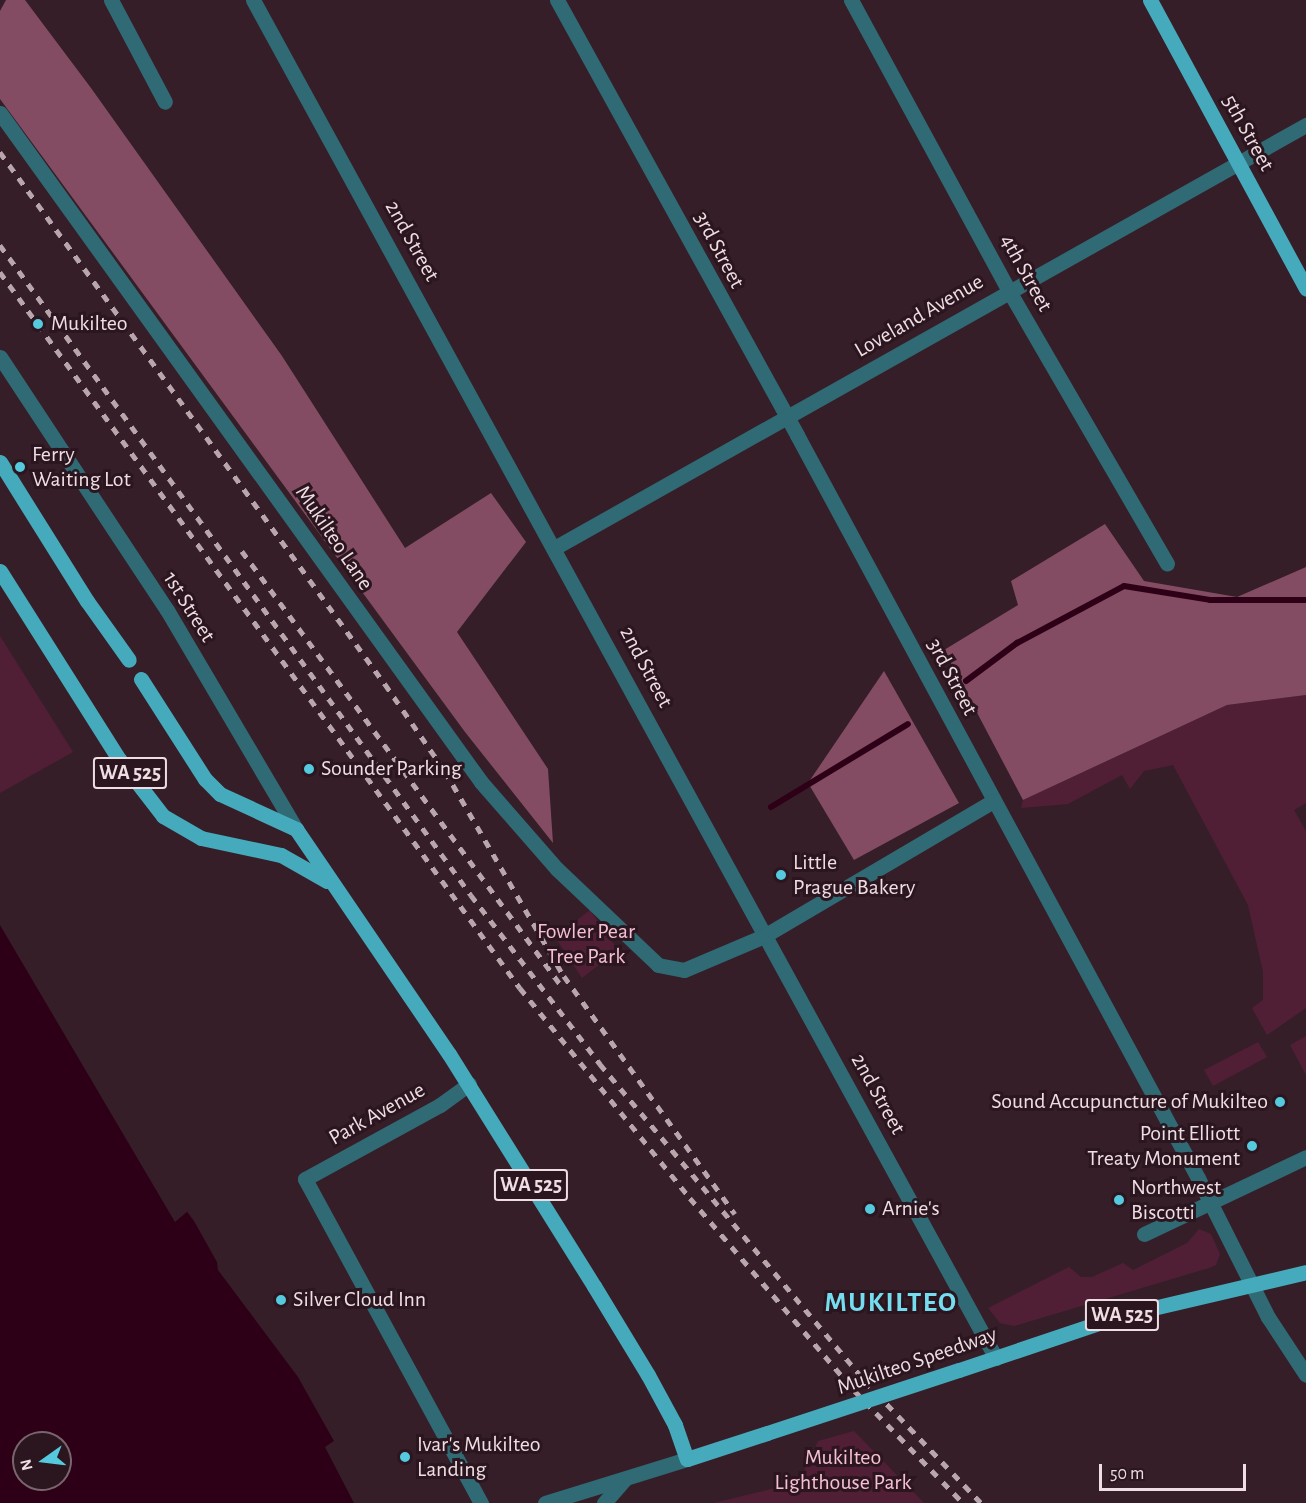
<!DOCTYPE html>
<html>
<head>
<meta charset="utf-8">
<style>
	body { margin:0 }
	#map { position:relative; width:1306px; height:1503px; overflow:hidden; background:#361e28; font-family:"Alegreya Sans",sans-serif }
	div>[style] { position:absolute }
	.green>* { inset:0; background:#501f35 }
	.forest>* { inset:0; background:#834c62 }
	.water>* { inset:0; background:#2e0017 }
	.pier>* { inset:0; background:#361e28 }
	.stream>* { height:6px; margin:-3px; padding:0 3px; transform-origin:3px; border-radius:3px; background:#2e0017 }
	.minor>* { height:15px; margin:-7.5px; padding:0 7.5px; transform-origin:7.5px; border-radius:7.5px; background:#2f6a75 }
	.major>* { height:15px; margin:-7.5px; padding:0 7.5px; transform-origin:7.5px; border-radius:7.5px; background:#45aabc }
	.rail>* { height:4.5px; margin-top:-2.25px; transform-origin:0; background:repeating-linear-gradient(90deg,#b8a6ac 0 8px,transparent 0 16px) }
	.major-bridge>* { height:15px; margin:-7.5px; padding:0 7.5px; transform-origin:7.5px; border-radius:7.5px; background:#45aabc }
	.dots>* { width:16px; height:16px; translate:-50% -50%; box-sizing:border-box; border:3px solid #2b151e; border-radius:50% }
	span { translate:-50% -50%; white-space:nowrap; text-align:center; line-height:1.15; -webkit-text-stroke:6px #2b151e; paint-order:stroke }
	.shield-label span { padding:2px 4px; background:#2b151e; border:2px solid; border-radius:4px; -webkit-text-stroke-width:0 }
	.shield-label { font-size:21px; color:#eedee3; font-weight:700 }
	.street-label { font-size:22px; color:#eedee3 }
	.poi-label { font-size:22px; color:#eedee3 }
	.left { translate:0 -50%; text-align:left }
	.right { translate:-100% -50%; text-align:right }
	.park-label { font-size:22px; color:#f6c0d4 }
	.district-label { font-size:28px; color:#75ddf0; font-weight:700; letter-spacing:1.5px }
	.north { position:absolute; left:12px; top:1431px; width:60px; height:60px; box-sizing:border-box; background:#2b151e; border:2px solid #79656d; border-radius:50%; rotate:256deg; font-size:16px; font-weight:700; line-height:24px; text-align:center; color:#eedee3 }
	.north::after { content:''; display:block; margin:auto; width:21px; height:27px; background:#55cadf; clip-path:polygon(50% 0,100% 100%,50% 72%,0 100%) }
	.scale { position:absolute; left:1099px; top:1464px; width:147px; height:27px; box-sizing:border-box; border:3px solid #eedee3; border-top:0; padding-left:8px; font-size:18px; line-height:21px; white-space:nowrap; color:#eedee3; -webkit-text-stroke:4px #2b151e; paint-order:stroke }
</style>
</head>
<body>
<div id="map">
	<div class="green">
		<div style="clip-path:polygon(0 636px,73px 752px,0 793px)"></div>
		<div style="clip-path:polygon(1306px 695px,1306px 803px,1294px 810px,1306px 831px,1306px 1008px,1267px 1035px,1252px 1008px,1263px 1000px,1263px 972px,1248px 905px,1173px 765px,1144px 771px,1130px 789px,1122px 775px,1068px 804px,1021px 808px,1023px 800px,1227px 705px)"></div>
		<div style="clip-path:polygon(590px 910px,618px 950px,582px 978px,555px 937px)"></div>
		<div style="clip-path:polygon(1306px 1036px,1306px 1075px,1290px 1045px)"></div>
		<div style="clip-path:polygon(1258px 1042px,1267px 1057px,1213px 1086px,1204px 1070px)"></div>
		<div style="clip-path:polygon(1199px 1229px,1211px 1234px,1220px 1254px,1216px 1265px,1209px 1268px,1014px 1326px,1000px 1323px,988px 1308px,1069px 1267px,1081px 1277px,1092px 1277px,1123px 1263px,1133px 1270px,1187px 1243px)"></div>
		<div style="clip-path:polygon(854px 1431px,924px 1503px,714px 1503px,799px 1482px,818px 1441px)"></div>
	</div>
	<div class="forest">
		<div style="clip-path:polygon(6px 0,25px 0,91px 88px,282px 356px,405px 548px,491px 493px,526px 542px,457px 632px,548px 769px,553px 843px,465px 732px,0 99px,0 11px)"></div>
		<div style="clip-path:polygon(1105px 524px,1144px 581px,1237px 597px,1306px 567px,1306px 695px,1227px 705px,1023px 800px,944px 650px,1018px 605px,1011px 581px)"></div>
		<div style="clip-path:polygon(884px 671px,959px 803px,854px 860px,808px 783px)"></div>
	</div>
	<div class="water">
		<div style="clip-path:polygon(evenodd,0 909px,116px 1116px,194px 1221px,217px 1262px,218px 1270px,298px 1377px,334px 1441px,325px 1447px,354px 1503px,0 1503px,0 909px,24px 1443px,60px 1443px,60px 1479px,24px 1479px,24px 1443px)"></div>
	</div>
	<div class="pier">
		<div style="clip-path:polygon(0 906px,127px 1129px,189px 1210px,175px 1222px,0 925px)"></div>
	</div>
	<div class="stream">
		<div style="left:966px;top:681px;width:64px;rotate:-36.7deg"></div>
		<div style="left:1017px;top:643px;width:121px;rotate:-28deg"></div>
		<div style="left:1124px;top:586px;width:87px;rotate:9.2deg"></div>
		<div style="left:1210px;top:600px;width:96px"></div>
		<div style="left:771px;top:807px;width:160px;rotate:-31.2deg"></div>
	</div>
	<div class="minor">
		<div style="left:111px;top:0;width:115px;rotate:62.1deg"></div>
		<div style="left:253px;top:0;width:1548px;rotate:61.32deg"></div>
		<div style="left:557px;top:0;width:497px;rotate:61.1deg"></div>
		<div style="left:797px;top:435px;width:844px;rotate:61.64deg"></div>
		<div style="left:1198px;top:1178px;width:156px;rotate:63.3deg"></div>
		<div style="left:1268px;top:1317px;width:69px;rotate:56.8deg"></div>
		<div style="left:851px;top:0;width:331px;rotate:61.5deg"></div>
		<div style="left:1009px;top:291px;width:315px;rotate:59.9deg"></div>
		<div style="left:0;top:113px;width:824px;rotate:54.28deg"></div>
		<div style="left:481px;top:782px;width:116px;rotate:48.9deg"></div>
		<div style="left:557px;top:869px;width:139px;rotate:43.5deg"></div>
		<div style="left:658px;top:965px;width:26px;rotate:11deg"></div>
		<div style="left:684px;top:970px;width:87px;rotate:-23deg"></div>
		<div style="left:764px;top:936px;width:266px;rotate:-30.5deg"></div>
		<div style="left:0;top:357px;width:303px;rotate:56.6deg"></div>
		<div style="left:167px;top:610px;width:254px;rotate:59.5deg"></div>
		<div style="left:556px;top:547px;width:861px;rotate:-29.37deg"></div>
		<div style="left:469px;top:1084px;width:36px;rotate:144deg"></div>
		<div style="left:440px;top:1105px;width:154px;rotate:151.3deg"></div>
		<div style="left:305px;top:1179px;width:369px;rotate:61.5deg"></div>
		<div style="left:1144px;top:1234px;width:179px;rotate:-25.4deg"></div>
		<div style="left:545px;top:1503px;width:149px;rotate:-17.2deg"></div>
		<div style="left:604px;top:1503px;width:32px;rotate:-49deg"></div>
	</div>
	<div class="major">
		<div style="left:1150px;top:0;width:328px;rotate:61.6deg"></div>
		<div style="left:0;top:462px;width:164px;rotate:58deg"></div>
		<div style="left:87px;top:601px;width:72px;rotate:54.6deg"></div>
		<div style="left:0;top:571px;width:222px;rotate:57.7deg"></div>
		<div style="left:119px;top:759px;width:72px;rotate:52.3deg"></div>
		<div style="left:163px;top:816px;width:44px;rotate:30.1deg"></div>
		<div style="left:201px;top:838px;width:82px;rotate:12deg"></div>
		<div style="left:281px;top:855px;width:53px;rotate:29.5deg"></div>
		<div style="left:141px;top:679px;width:119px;rotate:57.4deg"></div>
		<div style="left:205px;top:779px;width:21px;rotate:45deg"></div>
		<div style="left:220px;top:794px;width:84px;rotate:24.7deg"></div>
		<div style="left:296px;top:829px;width:272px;rotate:55.8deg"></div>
		<div style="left:449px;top:1054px;width:274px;rotate:58deg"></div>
		<div style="left:594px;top:1286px;width:104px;rotate:58.8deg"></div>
		<div style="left:648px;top:1375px;width:57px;rotate:61.6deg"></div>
		<div style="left:675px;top:1425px;width:36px;rotate:71deg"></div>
		<div style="left:687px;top:1459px;width:84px;rotate:-18deg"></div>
		<div style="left:959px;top:1370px;width:169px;rotate:-18.6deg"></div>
		<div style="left:1119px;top:1316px;width:192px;rotate:-13.2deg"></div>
	</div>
	<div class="rail">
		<div style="left:0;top:152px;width:657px;rotate:54.11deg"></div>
		<div style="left:385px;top:684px;width:106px;rotate:55.4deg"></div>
		<div style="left:445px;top:771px;width:237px;rotate:59.9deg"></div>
		<div style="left:564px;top:976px;width:293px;rotate:54.3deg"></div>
		<div style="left:0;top:245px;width:803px;rotate:54.07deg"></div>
		<div style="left:471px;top:895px;width:213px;rotate:52.6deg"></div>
		<div style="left:600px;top:1064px;width:413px;rotate:50.1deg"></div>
		<div style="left:865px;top:1381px;width:168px;rotate:46.4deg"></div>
		<div style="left:0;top:272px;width:885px;rotate:54.01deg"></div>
		<div style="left:520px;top:988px;width:270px;rotate:51deg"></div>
		<div style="left:690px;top:1198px;width:253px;rotate:49.5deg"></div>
		<div style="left:854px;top:1390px;width:157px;rotate:46deg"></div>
		<div style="left:242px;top:551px;width:542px;rotate:53.7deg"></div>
	</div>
	<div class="major-bridge">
		<div style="left:767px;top:1433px;width:202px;rotate:-18.2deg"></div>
	</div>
	<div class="dots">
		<div style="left:38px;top:324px;background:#55cadf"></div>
		<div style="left:20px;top:467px;background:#55cadf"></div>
		<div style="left:309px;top:769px;background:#55cadf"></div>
		<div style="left:781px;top:875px;background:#55cadf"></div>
		<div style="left:1280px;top:1102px;background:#55cadf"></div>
		<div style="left:1252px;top:1146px;background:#55cadf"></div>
		<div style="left:1119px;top:1200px;background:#55cadf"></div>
		<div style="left:870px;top:1209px;background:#55cadf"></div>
		<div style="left:281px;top:1300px;background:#55cadf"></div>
		<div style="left:405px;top:1457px;background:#55cadf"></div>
	</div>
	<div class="shield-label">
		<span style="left:130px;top:773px">WA 525</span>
		<span style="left:531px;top:1185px">WA 525</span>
		<span style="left:1122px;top:1315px">WA 525</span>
	</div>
	<div class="street-label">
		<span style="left:1248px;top:133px;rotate:61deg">5th Street</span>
		<span style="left:412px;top:241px;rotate:61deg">2nd Street</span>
		<span style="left:719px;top:250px;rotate:62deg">3rd Street</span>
		<span style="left:1026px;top:273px;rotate:61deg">4th Street</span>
		<span style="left:919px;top:316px;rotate:-30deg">Loveland Avenue</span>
		<span style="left:334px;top:538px;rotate:56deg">Mukilteo Lane</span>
		<span style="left:189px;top:607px;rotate:58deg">1st Street</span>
		<span style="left:646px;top:667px;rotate:62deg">2nd Street</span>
		<span style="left:952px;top:677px;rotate:62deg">3rd Street</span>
		<span style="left:878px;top:1094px;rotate:61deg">2nd Street</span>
		<span style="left:377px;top:1114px;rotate:-29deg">Park Avenue</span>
		<span style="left:917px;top:1361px;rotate:-19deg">Mukilteo Speedway</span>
	</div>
	<div class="poi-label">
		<span class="left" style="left:51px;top:324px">Mukilteo</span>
		<span class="left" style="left:32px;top:467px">Ferry<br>Waiting Lot</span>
		<span class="left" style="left:321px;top:769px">Sounder Parking</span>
		<span class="left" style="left:793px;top:875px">Little<br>Prague Bakery</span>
		<span class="right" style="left:1268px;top:1102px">Sound Accupuncture of Mukilteo</span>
		<span class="right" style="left:1240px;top:1146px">Point Elliott<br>Treaty Monument</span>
		<span class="left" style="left:1131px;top:1200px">Northwest<br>Biscotti</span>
		<span class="left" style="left:882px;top:1209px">Arnie's</span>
		<span class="left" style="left:293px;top:1300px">Silver Cloud Inn</span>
		<span class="left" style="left:417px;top:1457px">Ivar's Mukilteo<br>Landing</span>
	</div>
	<div class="park-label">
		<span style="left:586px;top:944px">Fowler Pear<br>Tree Park</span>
		<span style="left:843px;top:1470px">Mukilteo<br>Lighthouse Park</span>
	</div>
	<div class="district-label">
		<span style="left:891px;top:1303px">MUKILTEO</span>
	</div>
	<div class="north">N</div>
	<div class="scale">50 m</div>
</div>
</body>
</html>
